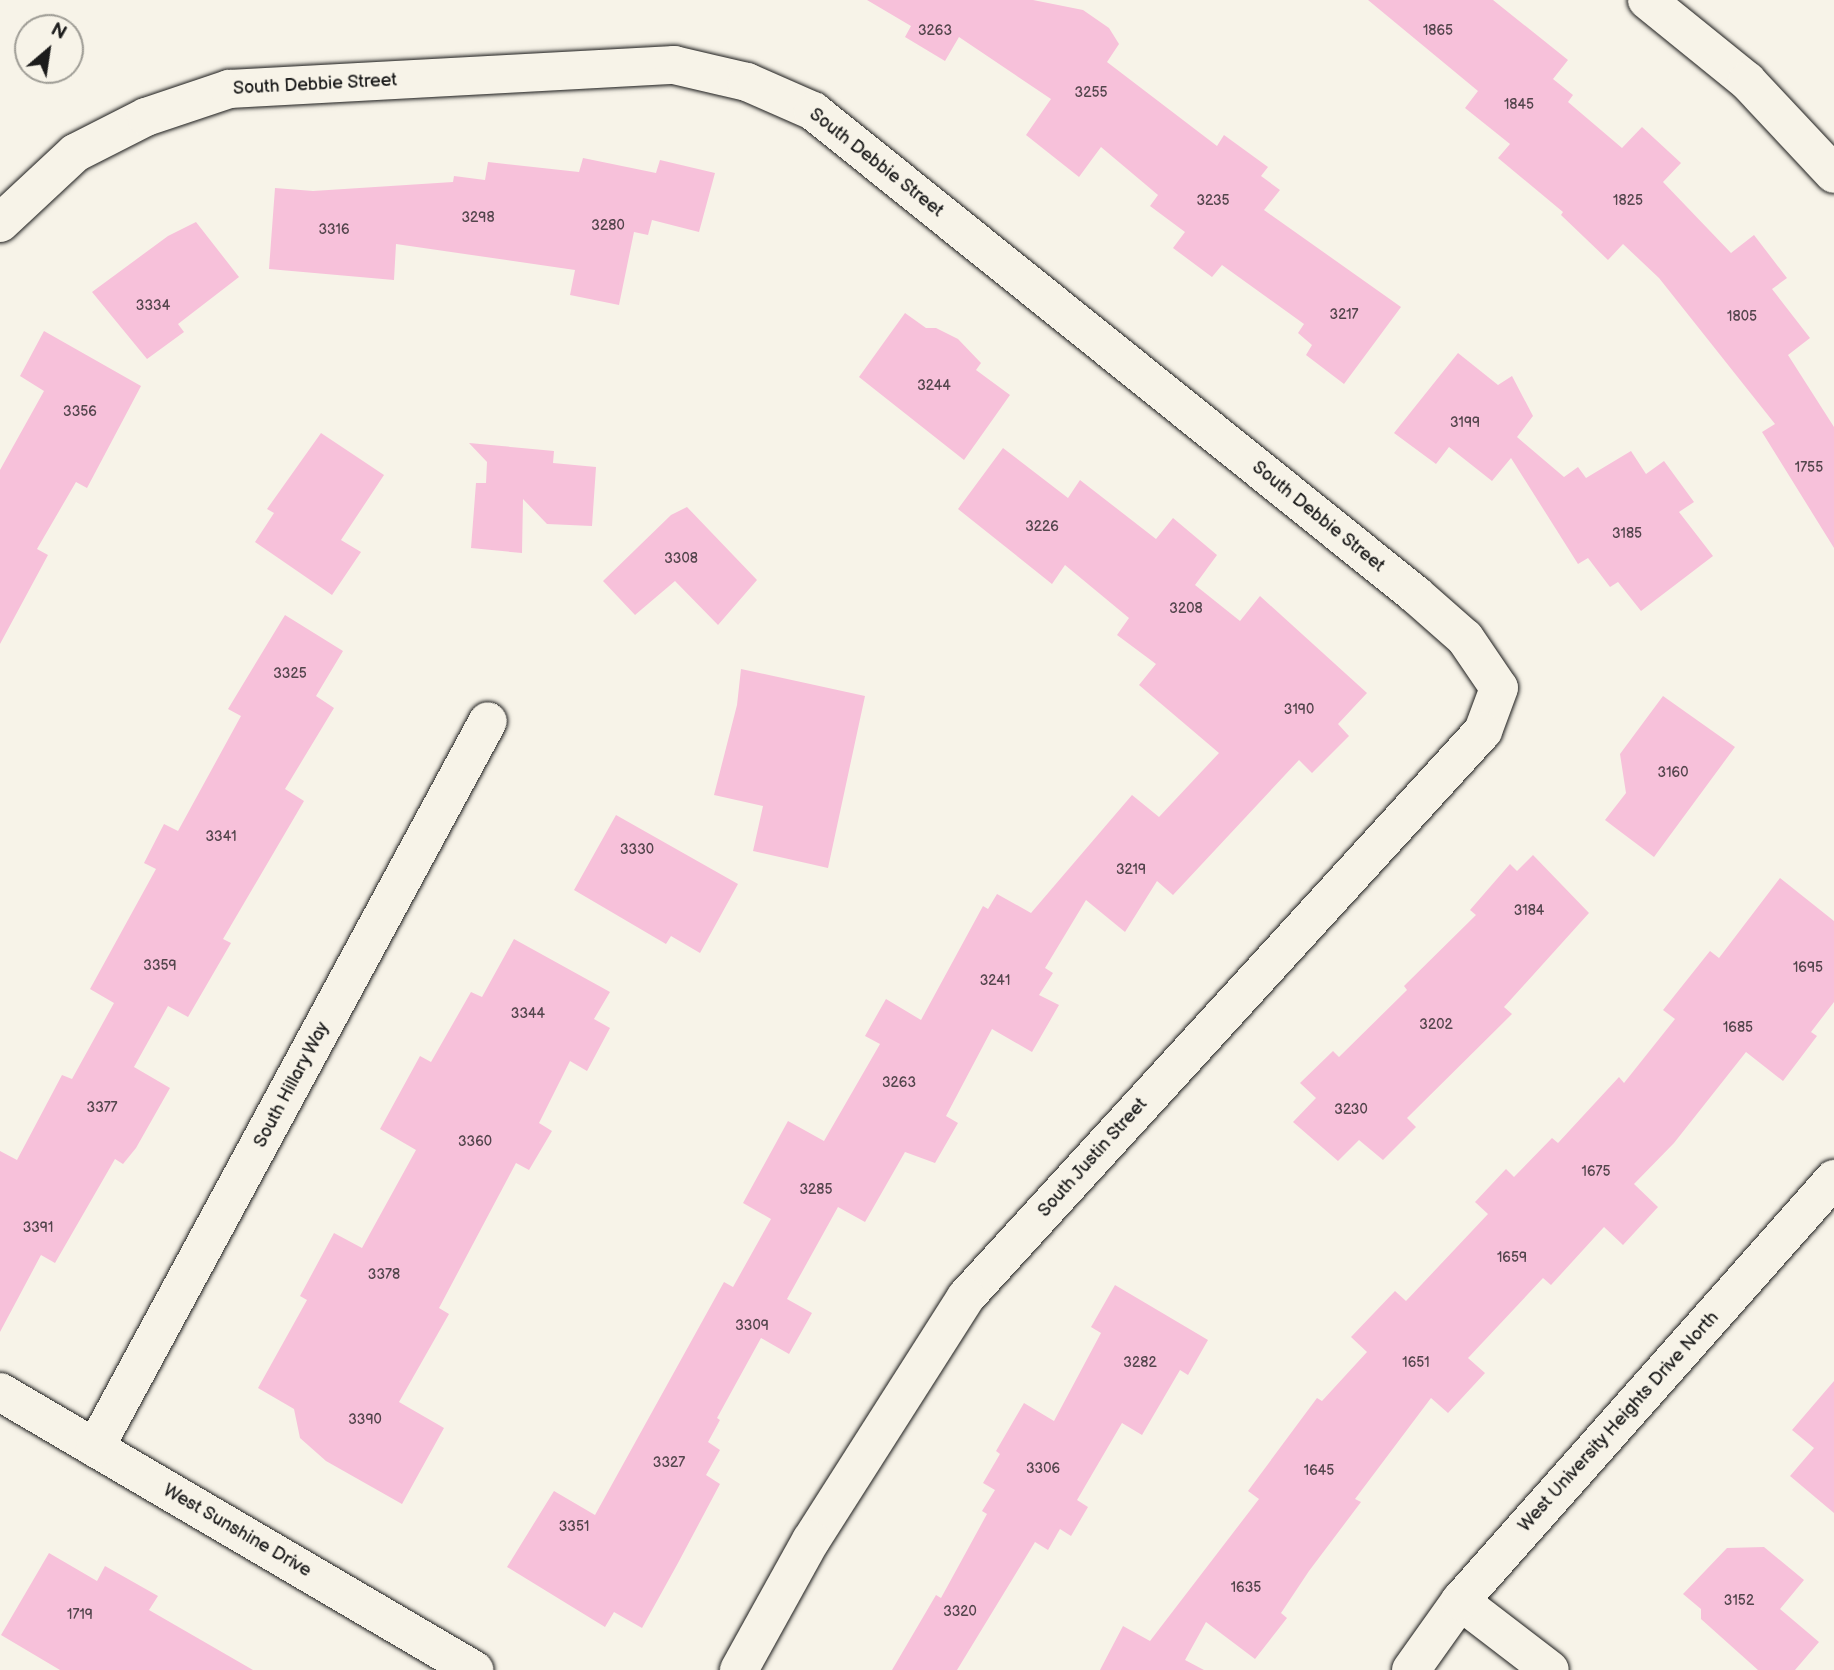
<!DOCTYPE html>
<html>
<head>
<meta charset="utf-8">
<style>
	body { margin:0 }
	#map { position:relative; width:1834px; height:1670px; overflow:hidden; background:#f7f3e8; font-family:"Balsamiq Sans",sans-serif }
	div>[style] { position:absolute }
	.building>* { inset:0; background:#f7c1da }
	.roads { filter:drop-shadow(0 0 2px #1c1c1c) drop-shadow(0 0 2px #1c1c1c) }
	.minor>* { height:38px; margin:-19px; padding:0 19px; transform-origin:19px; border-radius:19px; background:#f7f3e8 }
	span { translate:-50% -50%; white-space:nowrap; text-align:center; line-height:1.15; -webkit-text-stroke:5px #f7f3e8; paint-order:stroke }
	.number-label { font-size:14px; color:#53454c }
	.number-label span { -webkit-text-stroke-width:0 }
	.street-label { font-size:18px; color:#1c1c1c }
	.north { position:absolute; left:14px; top:14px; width:70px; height:70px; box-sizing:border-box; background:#f7f3e8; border:2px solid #9f9d96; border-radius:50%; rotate:29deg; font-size:19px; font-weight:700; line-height:28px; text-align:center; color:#1c1c1c }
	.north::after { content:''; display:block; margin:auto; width:24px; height:32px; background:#1c1c1c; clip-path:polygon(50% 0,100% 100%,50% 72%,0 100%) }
</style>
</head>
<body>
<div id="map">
	<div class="building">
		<div style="clip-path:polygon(867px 0,1033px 0,1083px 10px,1109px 28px,1119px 44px,1107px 62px,1217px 146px,1224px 135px,1268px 167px,1261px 176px,1280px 190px,1264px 210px,1401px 307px,1344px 384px,1306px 355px,1312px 345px,1298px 333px,1304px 324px,1222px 265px,1212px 277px,1173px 248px,1185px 232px,1150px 206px,1158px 195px,1101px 147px,1079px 177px,1026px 135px,1051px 99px,959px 37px,945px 61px,905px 37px,911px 26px)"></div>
		<div style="clip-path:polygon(1368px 0,1493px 0,1568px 60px,1553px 79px,1573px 95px,1568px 102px,1622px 148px,1642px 127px,1681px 163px,1663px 182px,1731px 253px,1754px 235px,1787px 278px,1772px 289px,1810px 338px,1788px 355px,1834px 427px,1834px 548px,1762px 432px,1775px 424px,1659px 278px,1623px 244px,1608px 260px,1561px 215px,1563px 212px,1498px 158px,1510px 144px,1465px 108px,1478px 91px)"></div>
		<div style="clip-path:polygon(583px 158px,656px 173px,660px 160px,715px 173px,699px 232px,652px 220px,648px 235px,634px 232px,619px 305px,570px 295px,575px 270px,396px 244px,394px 280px,269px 269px,275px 188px,313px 191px,453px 182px,454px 176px,485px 180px,488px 162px,579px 172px)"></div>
		<div style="clip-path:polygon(196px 222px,239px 277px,178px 324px,184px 332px,147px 359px,92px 292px,168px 236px)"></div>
		<div style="clip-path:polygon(905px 313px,926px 328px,936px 328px,958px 339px,981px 363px,976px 370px,1010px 395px,964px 460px,859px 377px)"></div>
		<div style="clip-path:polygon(44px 331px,141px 386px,87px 488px,76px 482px,37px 549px,48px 555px,0 644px,0 470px,44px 391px,20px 376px)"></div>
		<div style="clip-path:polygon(1458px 353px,1498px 385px,1512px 376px,1533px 416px,1517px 437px,1564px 477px,1578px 467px,1586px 478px,1631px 451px,1646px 474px,1664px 461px,1694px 502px,1679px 512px,1713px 556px,1641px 611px,1618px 582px,1610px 587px,1588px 558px,1578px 564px,1511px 458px,1492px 481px,1449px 447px,1436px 464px,1394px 433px)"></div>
		<div style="clip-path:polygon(321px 433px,384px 475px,341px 540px,361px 552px,332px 595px,255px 542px,274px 513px,267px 509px)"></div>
		<div style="clip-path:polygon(469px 443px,554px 451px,553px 463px,596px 467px,592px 526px,547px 524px,523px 499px,522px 553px,471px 548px,476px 483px,486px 483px,487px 462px)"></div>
		<div style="clip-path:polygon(1003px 448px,1068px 498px,1080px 480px,1156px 539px,1173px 518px,1217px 555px,1195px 585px,1240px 621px,1260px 596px,1367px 693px,1338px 724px,1349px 736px,1312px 773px,1299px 760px,1173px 895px,1157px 881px,1125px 932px,1086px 900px,1045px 968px,1053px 973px,1039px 995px,1059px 1005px,1032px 1052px,992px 1029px,946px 1116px,958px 1123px,935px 1163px,905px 1152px,865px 1222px,838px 1207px,787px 1299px,812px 1313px,789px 1354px,761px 1338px,717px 1418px,720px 1420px,708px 1442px,720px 1450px,706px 1475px,720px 1484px,678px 1563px,642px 1628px,614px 1612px,605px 1627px,507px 1567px,554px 1491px,595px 1515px,724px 1282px,733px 1287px,771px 1219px,743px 1203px,788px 1121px,824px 1141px,880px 1044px,865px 1036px,886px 999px,921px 1020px,983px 906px,988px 909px,997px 894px,1031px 913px,1132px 795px,1159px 817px,1219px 753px,1139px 685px,1156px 664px,1117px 635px,1129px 618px,1065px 565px,1052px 584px,958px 509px)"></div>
		<div style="clip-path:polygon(687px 507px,757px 580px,718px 625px,675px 581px,635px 615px,603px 581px,671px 515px)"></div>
		<div style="clip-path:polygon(285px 615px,343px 651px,316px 696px,334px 708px,285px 789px,304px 801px,223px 939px,231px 943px,188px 1017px,168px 1006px,134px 1067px,170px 1088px,136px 1148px,123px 1164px,115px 1159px,55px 1263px,41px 1255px,0 1332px,0 1151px,17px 1160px,62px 1075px,72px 1079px,114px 1003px,90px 989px,156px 869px,144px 863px,164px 824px,178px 831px,241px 716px,228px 709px)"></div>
		<div style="clip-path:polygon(741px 669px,865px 696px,828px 868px,753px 851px,763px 806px,714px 795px,737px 705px)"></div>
		<div style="clip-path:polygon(1663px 696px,1735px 747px,1654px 857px,1605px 820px,1626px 793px,1620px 754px)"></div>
		<div style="clip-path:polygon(616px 815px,738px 884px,700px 953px,671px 936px,666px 944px,574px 890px)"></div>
		<div style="clip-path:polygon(1533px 855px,1589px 913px,1504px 1007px,1512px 1014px,1407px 1118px,1416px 1127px,1383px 1160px,1359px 1140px,1338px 1161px,1293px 1122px,1316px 1098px,1300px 1083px,1333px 1051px,1339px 1057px,1407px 990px,1404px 986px,1476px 915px,1470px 910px,1510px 864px,1517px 871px)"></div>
		<div style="clip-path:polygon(1780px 878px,1834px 921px,1834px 1002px,1811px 1032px,1817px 1036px,1783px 1081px,1746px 1052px,1674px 1143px,1634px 1184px,1658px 1207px,1623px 1245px,1604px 1227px,1551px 1285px,1543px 1278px,1468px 1358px,1485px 1373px,1448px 1413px,1431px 1398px,1355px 1499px,1361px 1502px,1309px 1571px,1281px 1613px,1287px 1618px,1255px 1659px,1206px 1622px,1185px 1660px,1204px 1670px,1100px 1670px,1123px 1626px,1150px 1641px,1259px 1499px,1248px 1491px,1317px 1398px,1322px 1401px,1367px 1352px,1351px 1337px,1395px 1291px,1406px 1301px,1488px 1214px,1475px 1202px,1506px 1169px,1514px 1177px,1552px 1138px,1558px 1143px,1619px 1077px,1624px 1083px,1675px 1019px,1663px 1010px,1710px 951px,1719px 958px)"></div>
		<div style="clip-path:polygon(514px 939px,610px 992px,594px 1019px,610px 1028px,587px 1071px,570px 1061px,539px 1123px,552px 1131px,529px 1170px,516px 1163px,439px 1308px,449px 1314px,399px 1402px,444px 1428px,402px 1504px,326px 1461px,300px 1438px,294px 1409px,258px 1388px,307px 1300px,300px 1296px,334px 1233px,362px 1248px,416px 1150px,380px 1129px,420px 1056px,431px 1062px,471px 992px,482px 997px)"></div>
		<div style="clip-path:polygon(1115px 1285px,1208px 1340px,1188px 1375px,1180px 1370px,1142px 1435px,1122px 1423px,1077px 1500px,1088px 1507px,1071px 1536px,1060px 1529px,1048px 1550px,1035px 1542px,957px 1670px,892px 1670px,936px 1595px,941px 1598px,987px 1514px,982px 1511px,995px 1490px,983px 1483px,1000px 1454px,996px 1451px,1024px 1403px,1054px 1421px,1101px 1333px,1091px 1327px)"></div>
		<div style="clip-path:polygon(1834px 1381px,1834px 1513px,1790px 1476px,1814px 1448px,1792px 1430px)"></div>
		<div style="clip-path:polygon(1764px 1547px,1804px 1580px,1780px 1609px,1819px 1642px,1795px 1670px,1758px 1670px,1701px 1619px,1701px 1609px,1683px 1594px,1727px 1548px)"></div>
		<div style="clip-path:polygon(49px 1553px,97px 1581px,105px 1566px,158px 1596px,149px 1610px,253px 1670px,60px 1670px,1px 1635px)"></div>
	</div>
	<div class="roads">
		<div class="minor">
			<div style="left:1647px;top:0;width:129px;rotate:39deg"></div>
			<div style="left:1747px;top:81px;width:127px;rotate:46.9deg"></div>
			<div style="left:0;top:223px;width:103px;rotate:-43deg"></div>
			<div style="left:75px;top:153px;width:80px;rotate:-26.9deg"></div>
			<div style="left:146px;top:117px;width:88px;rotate:-18.6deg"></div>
			<div style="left:229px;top:89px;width:446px;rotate:-3.1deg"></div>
			<div style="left:674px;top:65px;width:75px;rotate:13.1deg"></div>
			<div style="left:747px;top:82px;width:72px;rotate:23.7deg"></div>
			<div style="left:813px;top:111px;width:773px;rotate:38.75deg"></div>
			<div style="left:1416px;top:595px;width:65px;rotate:41.3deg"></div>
			<div style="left:1465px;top:638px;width:60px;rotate:55.8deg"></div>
			<div style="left:1499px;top:688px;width:46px;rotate:110.4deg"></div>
			<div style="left:1483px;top:731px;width:767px;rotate:132.41deg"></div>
			<div style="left:966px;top:1297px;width:288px;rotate:122.5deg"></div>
			<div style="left:811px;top:1540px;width:149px;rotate:119deg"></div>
			<div style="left:0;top:1392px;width:550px;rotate:30.39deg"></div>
			<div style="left:95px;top:1448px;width:826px;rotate:-61.61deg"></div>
			<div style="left:1460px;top:1601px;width:113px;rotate:37.5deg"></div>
			<div style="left:1411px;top:1670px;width:85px;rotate:-54.6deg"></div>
			<div style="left:1460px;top:1601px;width:564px;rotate:-48.45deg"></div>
		</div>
	</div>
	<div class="number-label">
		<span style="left:935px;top:31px">3263</span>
		<span style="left:1438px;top:31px">1865</span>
		<span style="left:1091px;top:93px">3255</span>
		<span style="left:1519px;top:105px">1845</span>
		<span style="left:1213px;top:201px">3235</span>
		<span style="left:1628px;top:201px">1825</span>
		<span style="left:478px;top:218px">3298</span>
		<span style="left:608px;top:226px">3280</span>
		<span style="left:334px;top:230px">3316</span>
		<span style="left:153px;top:306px">3334</span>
		<span style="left:1344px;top:315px">3217</span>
		<span style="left:1742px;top:317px">1805</span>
		<span style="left:934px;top:386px">3244</span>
		<span style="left:80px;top:412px">3356</span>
		<span style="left:1465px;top:423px">3199</span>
		<span style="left:1809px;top:468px">1755</span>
		<span style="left:1042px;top:527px">3226</span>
		<span style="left:1627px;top:534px">3185</span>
		<span style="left:681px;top:559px">3308</span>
		<span style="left:1186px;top:609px">3208</span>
		<span style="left:290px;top:674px">3325</span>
		<span style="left:1299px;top:710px">3190</span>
		<span style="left:1673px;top:773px">3160</span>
		<span style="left:221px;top:837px">3341</span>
		<span style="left:637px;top:850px">3330</span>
		<span style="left:1131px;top:870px">3219</span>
		<span style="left:1529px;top:911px">3184</span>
		<span style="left:160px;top:966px">3359</span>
		<span style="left:1808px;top:968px">1695</span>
		<span style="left:995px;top:981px">3241</span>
		<span style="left:528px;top:1014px">3344</span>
		<span style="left:1436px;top:1025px">3202</span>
		<span style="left:1738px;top:1028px">1685</span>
		<span style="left:899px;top:1083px">3263</span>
		<span style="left:102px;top:1108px">3377</span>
		<span style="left:1351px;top:1110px">3230</span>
		<span style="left:475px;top:1142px">3360</span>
		<span style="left:1596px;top:1172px">1675</span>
		<span style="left:816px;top:1190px">3285</span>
		<span style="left:38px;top:1228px">3391</span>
		<span style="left:1512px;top:1258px">1659</span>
		<span style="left:384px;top:1275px">3378</span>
		<span style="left:752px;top:1326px">3309</span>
		<span style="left:1140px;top:1363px">3282</span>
		<span style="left:1416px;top:1363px">1651</span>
		<span style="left:365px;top:1420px">3390</span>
		<span style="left:669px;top:1463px">3327</span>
		<span style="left:1043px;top:1469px">3306</span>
		<span style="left:1319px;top:1471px">1645</span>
		<span style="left:574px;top:1527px">3351</span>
		<span style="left:1246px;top:1588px">1635</span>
		<span style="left:1739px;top:1601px">3152</span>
		<span style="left:960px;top:1612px">3320</span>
		<span style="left:80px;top:1615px">1719</span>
	</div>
	<div class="street-label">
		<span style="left:315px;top:85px;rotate:-3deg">South Debbie Street</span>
		<span style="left:876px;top:163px;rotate:38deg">South Debbie Street</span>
		<span style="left:1318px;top:517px;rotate:39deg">South Debbie Street</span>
		<span style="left:292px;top:1085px;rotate:-62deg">South Hillary Way</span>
		<span style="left:1093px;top:1158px;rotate:-48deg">South Justin Street</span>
		<span style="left:1619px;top:1422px;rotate:-48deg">West University Heights Drive North</span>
		<span style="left:237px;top:1531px;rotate:30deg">West Sunshine Drive</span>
	</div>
	<div class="north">N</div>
</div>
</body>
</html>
